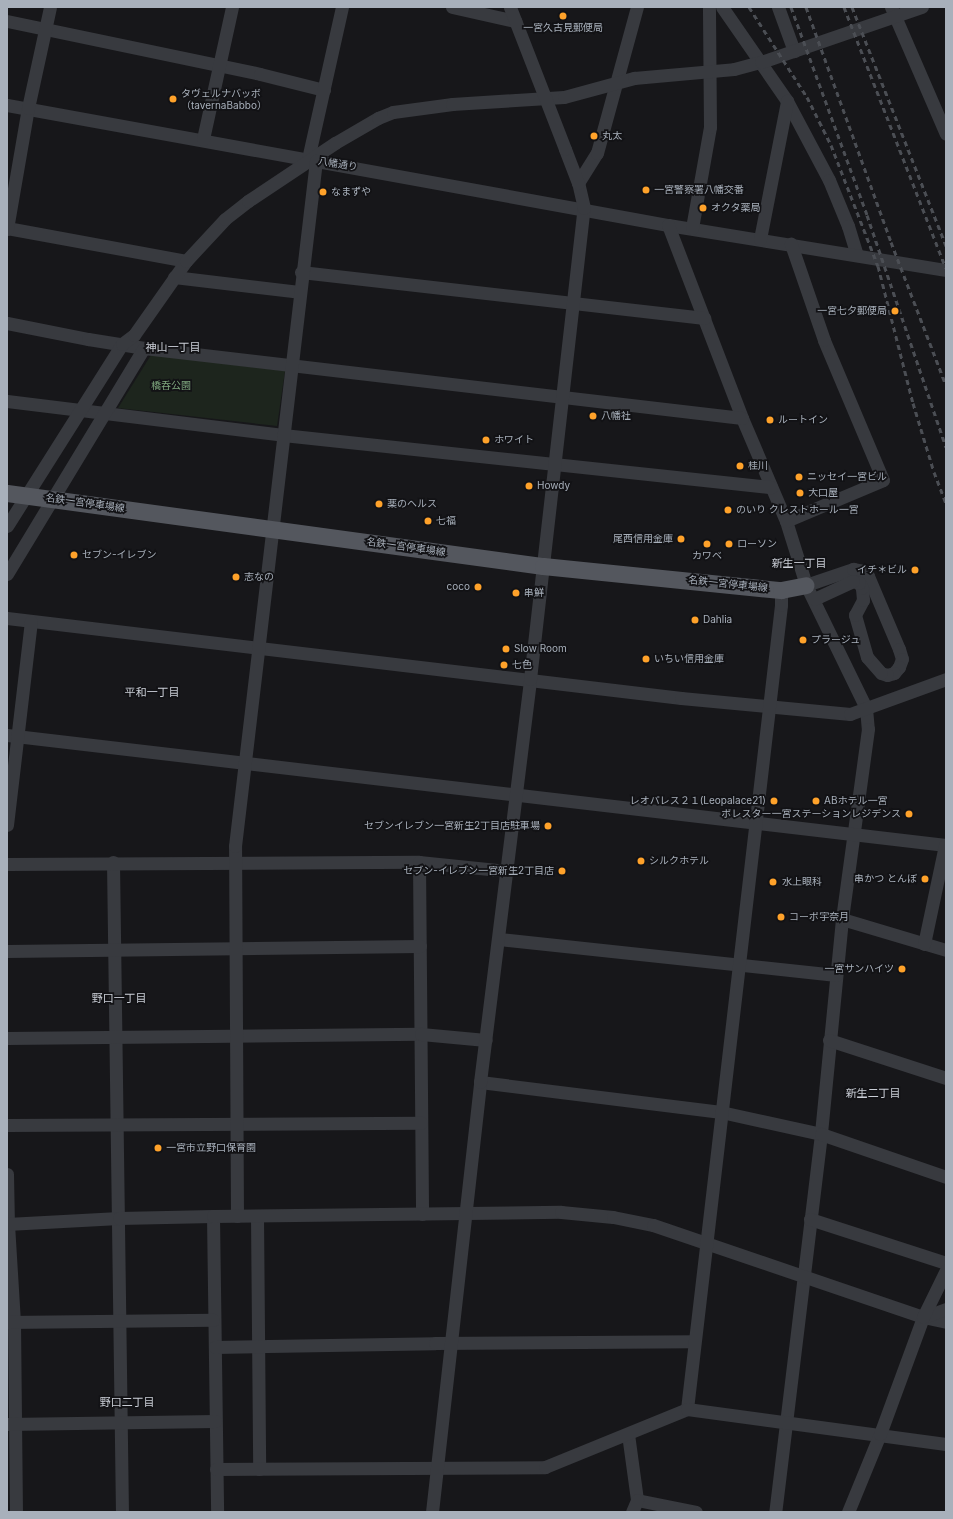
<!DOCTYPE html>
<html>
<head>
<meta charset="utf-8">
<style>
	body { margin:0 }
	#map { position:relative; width:953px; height:1519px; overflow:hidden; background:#17171a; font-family:Inter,"Noto Sans JP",sans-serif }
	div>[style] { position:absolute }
	.green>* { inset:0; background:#1d251d }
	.minor>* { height:13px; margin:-6.5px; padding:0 6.5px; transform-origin:6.5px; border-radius:6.5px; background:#383a3f }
	.major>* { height:17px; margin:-8.5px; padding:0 8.5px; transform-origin:8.5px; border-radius:8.5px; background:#54575e }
	.rail>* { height:3px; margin-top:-1.5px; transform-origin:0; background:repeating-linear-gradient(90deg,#4b4e54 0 5px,transparent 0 9px) }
	.dots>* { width:11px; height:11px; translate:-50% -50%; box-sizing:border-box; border:2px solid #121215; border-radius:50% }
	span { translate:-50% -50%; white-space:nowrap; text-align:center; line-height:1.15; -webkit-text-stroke:3.5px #121215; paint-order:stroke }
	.poi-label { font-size:10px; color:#a8b0bb }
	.left { translate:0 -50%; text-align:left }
	.right { translate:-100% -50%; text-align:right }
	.street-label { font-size:10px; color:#a8b0bb }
	.park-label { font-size:10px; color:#7fa77e }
	.neighbourhood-label { font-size:11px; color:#caced6 }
	.frame { position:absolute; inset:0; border:8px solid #a8b0bb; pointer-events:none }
</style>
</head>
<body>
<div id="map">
	<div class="green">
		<div style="clip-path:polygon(151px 355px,285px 371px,277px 426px,118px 408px)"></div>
	</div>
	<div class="minor">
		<div style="left:452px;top:7px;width:65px;rotate:12.5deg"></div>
		<div style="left:722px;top:7px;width:114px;rotate:55.3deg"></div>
		<div style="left:787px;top:101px;width:89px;rotate:62deg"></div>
		<div style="left:829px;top:180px;width:50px;rotate:67.6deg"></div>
		<div style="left:848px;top:226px;width:30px;rotate:73deg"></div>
		<div style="left:778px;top:7px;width:47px;rotate:70deg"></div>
		<div style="left:891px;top:7px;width:138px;rotate:66.6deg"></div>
		<div style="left:7px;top:21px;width:258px;rotate:11.8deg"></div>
		<div style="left:260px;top:74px;width:66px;rotate:14deg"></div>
		<div style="left:7px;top:105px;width:672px;rotate:10.29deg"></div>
		<div style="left:668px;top:225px;width:282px;rotate:9.2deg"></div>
		<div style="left:203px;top:139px;width:135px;rotate:-77.6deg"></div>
		<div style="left:308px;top:159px;width:156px;rotate:-77.4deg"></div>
		<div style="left:578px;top:183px;width:36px;rotate:-58deg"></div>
		<div style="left:597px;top:153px;width:151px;rotate:-74.7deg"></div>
		<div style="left:668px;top:225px;width:207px;rotate:69deg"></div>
		<div style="left:742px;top:418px;width:112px;rotate:66.9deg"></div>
		<div style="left:786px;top:521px;width:67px;rotate:72.6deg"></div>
		<div style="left:806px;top:585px;width:137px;rotate:64deg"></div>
		<div style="left:866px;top:708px;width:21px;rotate:85deg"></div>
		<div style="left:868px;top:729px;width:192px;rotate:97.8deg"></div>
		<div style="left:842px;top:919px;width:216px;rotate:95.6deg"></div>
		<div style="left:821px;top:1134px;width:381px;rotate:96.9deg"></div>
		<div style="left:7px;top:228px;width:182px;rotate:10.4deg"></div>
		<div style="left:692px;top:228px;width:103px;rotate:-79.9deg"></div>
		<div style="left:710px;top:127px;width:120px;rotate:-90.5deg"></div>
		<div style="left:7px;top:229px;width:123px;rotate:-80.2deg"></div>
		<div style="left:28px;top:108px;width:103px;rotate:-77.7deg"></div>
		<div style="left:760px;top:239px;width:141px;rotate:-78.9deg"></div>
		<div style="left:301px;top:272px;width:406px;rotate:6.5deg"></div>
		<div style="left:174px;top:277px;width:126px;rotate:6.8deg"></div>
		<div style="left:7px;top:323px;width:83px;rotate:11.2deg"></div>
		<div style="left:88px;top:339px;width:57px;rotate:9.1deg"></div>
		<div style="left:144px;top:348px;width:602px;rotate:6.68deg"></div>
		<div style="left:7px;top:401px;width:278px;rotate:7deg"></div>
		<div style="left:283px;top:435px;width:491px;rotate:6.1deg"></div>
		<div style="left:786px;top:521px;width:105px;rotate:-22.9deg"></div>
		<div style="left:883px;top:480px;width:152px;rotate:-112.9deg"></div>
		<div style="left:824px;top:340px;width:102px;rotate:-109deg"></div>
		<div style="left:7px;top:526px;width:215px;rotate:-57.7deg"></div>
		<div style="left:122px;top:344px;width:15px;rotate:-37deg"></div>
		<div style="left:134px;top:335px;width:90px;rotate:-54.9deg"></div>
		<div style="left:186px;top:261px;width:57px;rotate:-47.1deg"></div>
		<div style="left:225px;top:219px;width:29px;rotate:-38deg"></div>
		<div style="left:248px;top:201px;width:105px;rotate:-33.7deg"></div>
		<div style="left:335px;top:143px;width:50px;rotate:-30.2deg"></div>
		<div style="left:378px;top:118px;width:16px;rotate:-22deg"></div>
		<div style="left:393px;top:112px;width:60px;rotate:-7.7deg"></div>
		<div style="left:452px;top:104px;width:112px;rotate:-3.6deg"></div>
		<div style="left:564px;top:97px;width:73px;rotate:-15.2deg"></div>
		<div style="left:634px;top:78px;width:100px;rotate:-5.1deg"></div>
		<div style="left:734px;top:69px;width:28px;rotate:-15deg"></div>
		<div style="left:761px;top:62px;width:170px;rotate:-18.9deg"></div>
		<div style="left:7px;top:574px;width:264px;rotate:-58.8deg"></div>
		<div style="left:806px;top:585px;width:50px;rotate:-18.8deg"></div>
		<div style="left:853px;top:569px;width:10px;rotate:11deg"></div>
		<div style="left:863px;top:571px;width:7px;rotate:45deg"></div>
		<div style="left:868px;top:576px;width:79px;rotate:67deg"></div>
		<div style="left:899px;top:649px;width:10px;rotate:73deg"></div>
		<div style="left:902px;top:659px;width:9px;rotate:111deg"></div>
		<div style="left:899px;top:667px;width:8px;rotate:130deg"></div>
		<div style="left:894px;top:673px;width:7px;rotate:164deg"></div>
		<div style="left:887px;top:675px;width:6px;rotate:-162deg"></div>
		<div style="left:881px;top:673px;width:21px;rotate:-131deg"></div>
		<div style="left:867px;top:657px;width:44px;rotate:-105.9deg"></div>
		<div style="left:855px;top:615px;width:17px;rotate:-62deg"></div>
		<div style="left:863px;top:600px;width:12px;rotate:-95deg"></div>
		<div style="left:862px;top:588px;width:6px;rotate:-121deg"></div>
		<div style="left:859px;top:583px;width:6px;rotate:-162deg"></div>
		<div style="left:853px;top:581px;width:43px;rotate:155.2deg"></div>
		<div style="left:7px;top:618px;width:679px;rotate:6.77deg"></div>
		<div style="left:681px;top:698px;width:170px;rotate:5.4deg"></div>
		<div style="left:850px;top:714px;width:102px;rotate:-20deg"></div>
		<div style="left:7px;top:735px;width:945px;rotate:6.68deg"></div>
		<div style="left:7px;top:825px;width:205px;rotate:-83.3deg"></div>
		<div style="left:113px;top:862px;width:650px;rotate:89.21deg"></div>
		<div style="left:419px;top:862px;width:352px;rotate:89.5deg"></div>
		<div style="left:7px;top:864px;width:412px;rotate:-0.3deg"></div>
		<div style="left:419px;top:862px;width:88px;rotate:5.8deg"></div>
		<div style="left:842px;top:919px;width:109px;rotate:16.6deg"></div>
		<div style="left:499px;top:939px;width:339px;rotate:6.1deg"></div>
		<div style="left:924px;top:944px;width:101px;rotate:-78deg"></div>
		<div style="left:7px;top:951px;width:413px;rotate:-0.7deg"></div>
		<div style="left:7px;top:1038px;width:414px;rotate:-0.6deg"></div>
		<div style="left:421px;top:1034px;width:65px;rotate:5.3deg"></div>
		<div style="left:829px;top:1040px;width:123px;rotate:18deg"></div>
		<div style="left:480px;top:1082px;width:243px;rotate:7.1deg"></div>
		<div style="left:721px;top:1112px;width:102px;rotate:12.4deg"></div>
		<div style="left:821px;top:1134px;width:132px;rotate:19deg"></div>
		<div style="left:7px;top:1125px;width:414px;rotate:-0.3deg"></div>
		<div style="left:7px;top:1174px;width:50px;rotate:88.9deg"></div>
		<div style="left:8px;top:1224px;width:98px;rotate:86.5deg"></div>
		<div style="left:14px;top:1322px;width:190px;rotate:89.4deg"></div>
		<div style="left:213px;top:1216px;width:296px;rotate:89.2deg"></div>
		<div style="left:237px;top:1216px;width:370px;rotate:-90.3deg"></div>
		<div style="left:235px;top:846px;width:690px;rotate:-83.26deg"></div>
		<div style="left:257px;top:1216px;width:253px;rotate:89.5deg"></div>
		<div style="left:810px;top:1219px;width:143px;rotate:17.9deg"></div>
		<div style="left:7px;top:1224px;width:112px;rotate:-3.1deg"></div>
		<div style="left:119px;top:1218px;width:94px;rotate:-1.2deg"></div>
		<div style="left:213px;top:1216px;width:348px;rotate:-0.7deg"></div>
		<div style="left:561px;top:1212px;width:52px;rotate:5.5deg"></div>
		<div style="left:613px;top:1217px;width:41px;rotate:11.3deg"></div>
		<div style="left:653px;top:1225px;width:285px;rotate:18.8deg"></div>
		<div style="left:923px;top:1317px;width:24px;rotate:12deg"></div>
		<div style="left:924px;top:1317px;width:23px;rotate:-20deg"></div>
		<div style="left:7px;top:1322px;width:206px;rotate:-0.6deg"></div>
		<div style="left:215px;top:1347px;width:220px;rotate:-1deg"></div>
		<div style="left:435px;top:1343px;width:259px;rotate:-0.4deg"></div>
		<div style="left:687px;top:1409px;width:809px;rotate:-83.33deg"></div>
		<div style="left:781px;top:605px;width:15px;rotate:-90deg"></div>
		<div style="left:7px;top:1424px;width:208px;rotate:-0.8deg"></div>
		<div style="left:628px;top:1434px;width:67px;rotate:82.2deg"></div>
		<div style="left:637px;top:1500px;width:60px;rotate:11.5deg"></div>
		<div style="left:216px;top:1469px;width:329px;rotate:-0.3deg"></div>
		<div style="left:545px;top:1467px;width:153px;rotate:-22.2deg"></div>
		<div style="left:687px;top:1409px;width:261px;rotate:7.7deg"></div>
		<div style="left:432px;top:1512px;width:433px;rotate:-83.6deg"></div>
		<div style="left:480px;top:1082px;width:406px;rotate:-82.9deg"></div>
		<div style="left:530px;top:679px;width:474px;rotate:-83.5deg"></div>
		<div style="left:584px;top:208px;width:26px;rotate:-103deg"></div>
		<div style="left:578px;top:183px;width:36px;rotate:-111deg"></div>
		<div style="left:565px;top:149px;width:152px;rotate:-111.2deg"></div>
		<div style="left:632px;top:1512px;width:13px;rotate:-67deg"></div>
		<div style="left:848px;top:1512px;width:84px;rotate:-67.7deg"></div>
		<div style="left:880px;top:1434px;width:125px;rotate:-69.8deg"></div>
		<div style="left:923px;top:1317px;width:52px;rotate:-63.9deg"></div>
	</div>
	<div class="major">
		<div style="left:7px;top:493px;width:541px;rotate:7.76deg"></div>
		<div style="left:543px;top:566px;width:239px;rotate:5.8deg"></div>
		<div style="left:781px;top:590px;width:25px;rotate:-11deg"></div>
	</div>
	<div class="rail">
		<div style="left:749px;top:7px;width:107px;rotate:57.2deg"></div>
		<div style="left:807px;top:97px;width:54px;rotate:63.4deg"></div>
		<div style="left:831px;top:145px;width:130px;rotate:68.8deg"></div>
		<div style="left:878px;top:266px;width:141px;rotate:75.7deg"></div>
		<div style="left:913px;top:403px;width:72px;rotate:73.1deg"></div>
		<div style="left:934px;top:472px;width:34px;rotate:69deg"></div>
		<div style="left:791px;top:7px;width:221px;rotate:69.9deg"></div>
		<div style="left:867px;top:215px;width:245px;rotate:71.2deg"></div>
		<div style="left:806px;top:7px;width:250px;rotate:70.1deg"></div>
		<div style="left:891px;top:242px;width:153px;rotate:69deg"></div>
		<div style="left:844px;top:7px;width:280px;rotate:68.7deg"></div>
		<div style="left:852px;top:7px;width:257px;rotate:68.5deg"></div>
	</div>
	<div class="dots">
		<div style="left:563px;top:16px;background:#ffa22a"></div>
		<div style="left:173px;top:99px;background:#ffa22a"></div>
		<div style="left:594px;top:136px;background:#ffa22a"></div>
		<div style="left:646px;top:190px;background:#ffa22a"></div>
		<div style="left:323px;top:192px;background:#ffa22a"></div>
		<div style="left:703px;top:208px;background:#ffa22a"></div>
		<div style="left:895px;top:311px;background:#ffa22a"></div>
		<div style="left:593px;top:416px;background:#ffa22a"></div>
		<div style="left:770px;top:420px;background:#ffa22a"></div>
		<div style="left:486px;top:440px;background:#ffa22a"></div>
		<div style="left:740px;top:466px;background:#ffa22a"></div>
		<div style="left:799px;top:477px;background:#ffa22a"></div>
		<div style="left:529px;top:486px;background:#ffa22a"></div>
		<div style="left:800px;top:493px;background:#ffa22a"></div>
		<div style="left:379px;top:504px;background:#ffa22a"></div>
		<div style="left:728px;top:510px;background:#ffa22a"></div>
		<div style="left:428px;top:521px;background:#ffa22a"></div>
		<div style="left:681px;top:539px;background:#ffa22a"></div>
		<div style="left:707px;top:544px;background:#ffa22a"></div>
		<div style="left:729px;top:544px;background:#ffa22a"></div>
		<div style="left:74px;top:555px;background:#ffa22a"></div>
		<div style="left:915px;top:570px;background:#ffa22a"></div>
		<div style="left:236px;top:577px;background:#ffa22a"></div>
		<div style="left:478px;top:587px;background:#ffa22a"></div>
		<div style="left:516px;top:593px;background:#ffa22a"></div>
		<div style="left:695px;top:620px;background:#ffa22a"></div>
		<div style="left:803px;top:640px;background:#ffa22a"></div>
		<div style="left:506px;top:649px;background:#ffa22a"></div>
		<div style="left:646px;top:659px;background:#ffa22a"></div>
		<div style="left:504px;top:665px;background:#ffa22a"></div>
		<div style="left:774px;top:801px;background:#ffa22a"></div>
		<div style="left:816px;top:801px;background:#ffa22a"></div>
		<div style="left:909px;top:814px;background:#ffa22a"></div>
		<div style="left:548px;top:826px;background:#ffa22a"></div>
		<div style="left:641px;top:861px;background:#ffa22a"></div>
		<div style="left:562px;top:871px;background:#ffa22a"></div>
		<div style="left:925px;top:879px;background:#ffa22a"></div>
		<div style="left:773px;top:882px;background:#ffa22a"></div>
		<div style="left:781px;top:917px;background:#ffa22a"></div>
		<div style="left:902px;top:969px;background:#ffa22a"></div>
		<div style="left:158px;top:1148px;background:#ffa22a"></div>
	</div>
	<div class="poi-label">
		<span style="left:563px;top:28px">一宮久古見郵便局</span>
		<span class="left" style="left:181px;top:99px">タヴェルナバッボ<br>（tavernaBabbo）</span>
		<span class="left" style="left:602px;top:136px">丸太</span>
		<span class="left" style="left:654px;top:190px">一宮警察署八幡交番</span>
		<span class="left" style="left:331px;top:192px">なまずや</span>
		<span class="left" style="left:711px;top:208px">オクタ薬局</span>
		<span class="right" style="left:887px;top:311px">一宮七夕郵便局</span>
		<span class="left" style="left:601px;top:416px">八幡社</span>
		<span class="left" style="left:778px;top:420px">ルートイン</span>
		<span class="left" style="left:494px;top:440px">ホワイト</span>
		<span class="left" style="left:748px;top:466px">桂川</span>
		<span class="left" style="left:807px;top:477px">ニッセイ一宮ビル</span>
		<span class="left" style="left:537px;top:486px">Howdy</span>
		<span class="left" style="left:808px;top:493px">大口屋</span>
		<span class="left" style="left:387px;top:504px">薬のヘルス</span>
		<span class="left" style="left:736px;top:510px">のいり クレストホール一宮</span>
		<span class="left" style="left:436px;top:521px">七福</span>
		<span class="right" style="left:673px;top:539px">尾西信用金庫</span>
		<span class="left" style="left:737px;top:544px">ローソン</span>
		<span class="left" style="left:82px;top:555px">セブン-イレブン</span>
		<span style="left:707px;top:556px">カワベ</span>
		<span class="right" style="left:907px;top:570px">イチ＊ビル</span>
		<span class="left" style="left:244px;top:577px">志なの</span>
		<span class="right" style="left:470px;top:587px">coco</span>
		<span class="left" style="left:524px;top:593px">串鮮</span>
		<span class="left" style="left:703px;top:620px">Dahlia</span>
		<span class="left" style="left:811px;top:640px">プラージュ</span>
		<span class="left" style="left:514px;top:649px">Slow Room</span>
		<span class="left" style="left:654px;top:659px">いちい信用金庫</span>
		<span class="left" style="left:512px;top:665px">七色</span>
		<span class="right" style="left:766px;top:801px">レオパレス２１(Leopalace21)</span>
		<span class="left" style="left:824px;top:801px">ABホテル一宮</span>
		<span class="right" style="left:901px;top:814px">ポレスター一宮ステーションレジデンス</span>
		<span class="right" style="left:540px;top:826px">セブンイレブン一宮新生2丁目店駐車場</span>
		<span class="left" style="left:649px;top:861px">シルクホテル</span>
		<span class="right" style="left:554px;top:871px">セブン-イレブン一宮新生2丁目店</span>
		<span class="right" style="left:917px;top:879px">串かつ とんぼ</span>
		<span class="left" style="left:782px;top:882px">水上眼科</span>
		<span class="left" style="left:789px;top:917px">コーポ宇奈月</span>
		<span class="right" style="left:894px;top:969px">一宮サンハイツ</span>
		<span class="left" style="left:166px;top:1148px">一宮市立野口保育園</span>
	</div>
	<div class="street-label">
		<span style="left:338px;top:164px;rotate:9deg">八幡通り</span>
		<span style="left:85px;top:503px;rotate:8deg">名鉄一宮停車場線</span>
		<span style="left:406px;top:547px;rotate:8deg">名鉄一宮停車場線</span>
		<span style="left:728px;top:584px;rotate:6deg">名鉄一宮停車場線</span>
	</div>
	<div class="park-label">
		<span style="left:171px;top:386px">橋呑公園</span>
	</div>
	<div class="neighbourhood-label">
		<span style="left:173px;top:347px">神山一丁目</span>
		<span style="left:799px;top:563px">新生一丁目</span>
		<span style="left:152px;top:692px">平和一丁目</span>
		<span style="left:119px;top:998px">野口一丁目</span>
		<span style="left:873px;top:1093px">新生二丁目</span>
		<span style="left:127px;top:1402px">野口二丁目</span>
	</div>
	<div class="frame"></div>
</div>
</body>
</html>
